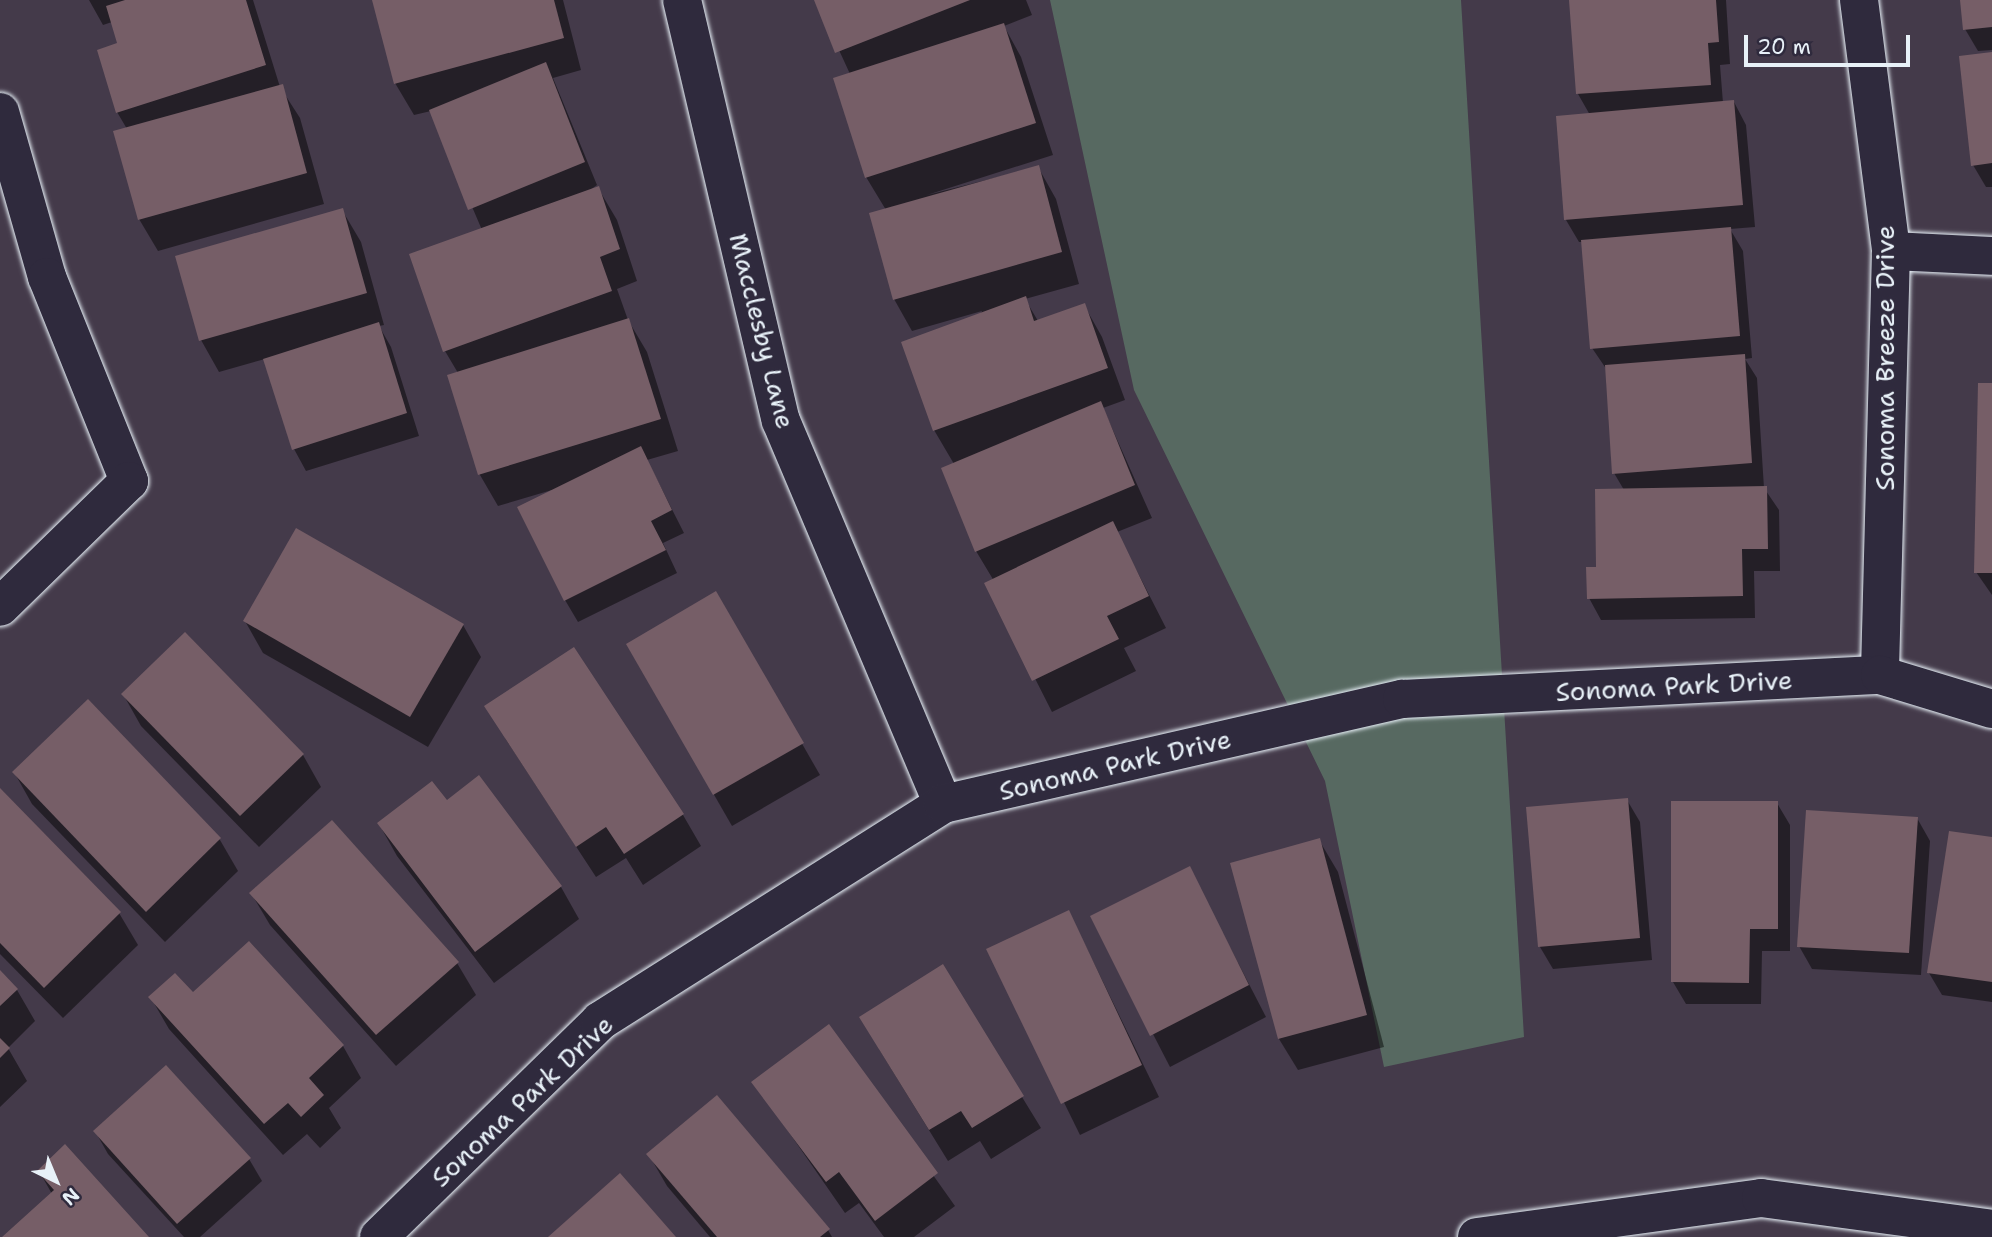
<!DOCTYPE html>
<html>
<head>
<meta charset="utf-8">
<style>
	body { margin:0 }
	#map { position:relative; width:1992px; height:1237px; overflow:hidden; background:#443a4a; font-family:"Shantell Sans",sans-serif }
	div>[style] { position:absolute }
	.green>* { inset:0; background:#576961 }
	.shadow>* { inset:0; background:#0007 }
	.building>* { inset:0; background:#765e67 }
	.roads { filter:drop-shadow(0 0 2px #e8f1f8) drop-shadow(0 0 2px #e8f1f8) }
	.minor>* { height:38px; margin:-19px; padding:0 19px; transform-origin:19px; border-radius:19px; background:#2f2a3d }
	span { translate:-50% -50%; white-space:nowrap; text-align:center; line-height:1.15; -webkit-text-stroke:7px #2f2a3d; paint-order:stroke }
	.street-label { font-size:26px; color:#e8f1f8 }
	.north { position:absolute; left:21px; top:1146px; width:70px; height:70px; -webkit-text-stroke:5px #2f2a3d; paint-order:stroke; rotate:137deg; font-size:19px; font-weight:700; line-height:28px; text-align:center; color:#e8f1f8 }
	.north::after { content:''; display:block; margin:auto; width:24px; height:32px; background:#e8f1f8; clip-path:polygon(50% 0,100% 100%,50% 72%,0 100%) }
	.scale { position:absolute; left:1744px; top:35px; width:166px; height:32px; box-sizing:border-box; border:4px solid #e8f1f8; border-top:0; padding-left:9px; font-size:21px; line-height:24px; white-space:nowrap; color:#e8f1f8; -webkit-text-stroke:5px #2f2a3d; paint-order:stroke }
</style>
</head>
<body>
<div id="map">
	<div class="green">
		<div style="clip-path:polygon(1050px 0,1461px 0,1524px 1037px,1384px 1067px,1325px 781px,1134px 390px)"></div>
	</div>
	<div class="shadow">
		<div style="clip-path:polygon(89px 0,253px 0,280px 87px,300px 118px,324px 204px,158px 251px,139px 219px,127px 129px,117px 112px,119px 44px,112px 22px,103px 25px)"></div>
		<div style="clip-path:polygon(374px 0,563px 0,581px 70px,553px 78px,597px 185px,586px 193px,598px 188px,617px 220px,637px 281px,617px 289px,628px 320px,647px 352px,678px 451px,647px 460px,684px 533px,663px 543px,677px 573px,578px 622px,565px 600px,552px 490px,498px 506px,480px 475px,449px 376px,458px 373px,445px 351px,482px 230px,431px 111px,414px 115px,395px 83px)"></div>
		<div style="clip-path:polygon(816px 0,1026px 0,1032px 15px,1004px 26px,1021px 57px,1053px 155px,927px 195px,1038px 167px,1056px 199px,1079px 284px,1025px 299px,1038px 321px,1084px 305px,1102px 337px,1125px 400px,1103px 408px,1152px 518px,1117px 532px,1166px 628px,1124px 648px,1136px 671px,1052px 712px,987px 584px,994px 581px,976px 551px,954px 464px,934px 430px,982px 311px,912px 331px,894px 299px,886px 210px,866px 177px,850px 74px)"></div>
		<div style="clip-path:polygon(1571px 0,1726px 0,1730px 64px,1720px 65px,1723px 103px,1734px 102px,1746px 125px,1755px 227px,1730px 229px,1743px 251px,1752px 358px,1745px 359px,1757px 378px,1764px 488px,1779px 510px,1780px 571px,1754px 571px,1755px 618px,1601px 620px,1589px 598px,1624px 490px,1614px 473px,1607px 370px,1592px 348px,1583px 242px,1579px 242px,1566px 220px,1557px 118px,1590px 115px,1578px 94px)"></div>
		<div style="clip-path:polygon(1962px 0,1992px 0,1992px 50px,1978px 51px,1965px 29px)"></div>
		<div style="clip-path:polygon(1992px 54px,1992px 187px,1986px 187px,1973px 165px)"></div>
		<div style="clip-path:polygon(342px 210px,361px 242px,384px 325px,379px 326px,391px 347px,419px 436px,306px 471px,294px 449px,265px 359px,219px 372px,201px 340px)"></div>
		<div style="clip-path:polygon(1992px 385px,1992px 595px,1976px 572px)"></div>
		<div style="clip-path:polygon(716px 594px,820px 775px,732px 826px,628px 645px)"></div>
		<div style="clip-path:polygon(245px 621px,463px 625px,481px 657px,428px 747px,263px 653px)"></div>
		<div style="clip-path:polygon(123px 694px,303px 755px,321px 787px,259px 847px,141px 726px)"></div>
		<div style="clip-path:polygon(88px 702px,220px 840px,238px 871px,165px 942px,32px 804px,14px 772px)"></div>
		<div style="clip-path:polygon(505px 738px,683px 815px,701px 846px,643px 885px,626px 858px,596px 877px)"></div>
		<div style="clip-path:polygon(478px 777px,561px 887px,579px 919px,494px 983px,397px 856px,379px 824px,446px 802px)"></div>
		<div style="clip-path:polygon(0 791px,119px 913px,138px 945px,63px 1018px,0 954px)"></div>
		<div style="clip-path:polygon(1627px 800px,1640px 822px,1652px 960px,1553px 969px,1540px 947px,1528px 809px)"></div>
		<div style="clip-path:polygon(1777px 803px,1790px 825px,1790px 951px,1762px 951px,1761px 1004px,1686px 1004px,1673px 982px)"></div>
		<div style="clip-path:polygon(1917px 818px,1930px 841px,1921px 975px,1812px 969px,1799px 946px)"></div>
		<div style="clip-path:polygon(1992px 839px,1992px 1002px,1942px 995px,1929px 973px)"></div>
		<div style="clip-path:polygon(1319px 840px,1338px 872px,1384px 1047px,1298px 1070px,1279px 1039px)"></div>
		<div style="clip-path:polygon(1189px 868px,1266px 1017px,1170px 1067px,1092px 916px)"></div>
		<div style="clip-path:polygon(251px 893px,457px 963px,476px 995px,396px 1066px,270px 925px)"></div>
		<div style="clip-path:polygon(1069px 912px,1159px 1097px,1080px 1135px,989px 950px)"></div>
		<div style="clip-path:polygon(249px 944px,343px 1046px,361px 1078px,329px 1108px,341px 1128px,320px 1148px,307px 1134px,283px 1155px,169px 1029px,151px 998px,193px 995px)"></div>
		<div style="clip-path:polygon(0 972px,17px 990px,35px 1021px,8px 1048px,27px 1081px,0 1107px)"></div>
		<div style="clip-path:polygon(828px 1027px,955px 1206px,914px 1237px,884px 1237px,859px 1203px,845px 1213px,754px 1082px)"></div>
		<div style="clip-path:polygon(879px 1049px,1022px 1097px,1041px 1128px,991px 1159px,980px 1141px,948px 1161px)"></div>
		<div style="clip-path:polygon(95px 1131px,249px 1159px,262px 1181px,200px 1237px,184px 1237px,108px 1154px)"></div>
		<div style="clip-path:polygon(649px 1155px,828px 1230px,832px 1237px,710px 1237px,667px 1186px)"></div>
		<div style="clip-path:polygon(39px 1171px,147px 1237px,5px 1237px,52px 1194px)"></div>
	</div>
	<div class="building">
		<div style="clip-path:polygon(125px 0,246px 0,266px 65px,116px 113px,97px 50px,117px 43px,106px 6px)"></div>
		<div style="clip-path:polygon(372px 0,554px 0,564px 38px,394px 84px)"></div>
		<div style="clip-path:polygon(814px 0,970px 0,835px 53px)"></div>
		<div style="clip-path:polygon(1569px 0,1716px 0,1719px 42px,1708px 43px,1711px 85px,1576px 94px)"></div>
		<div style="clip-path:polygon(1960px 0,1992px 0,1992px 27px,1963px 30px)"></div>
		<div style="clip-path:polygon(1004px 23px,1036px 123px,865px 178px,833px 78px)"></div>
		<div style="clip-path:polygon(1992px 52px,1992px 163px,1971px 166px,1959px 56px)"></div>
		<div style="clip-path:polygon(546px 62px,585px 162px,468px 210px,429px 110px)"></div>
		<div style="clip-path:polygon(283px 84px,307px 173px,138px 220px,113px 131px)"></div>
		<div style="clip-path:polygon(1734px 100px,1743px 205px,1564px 220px,1556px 116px)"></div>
		<div style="clip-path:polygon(1039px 165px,1062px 252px,893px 300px,869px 213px)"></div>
		<div style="clip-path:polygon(599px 186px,620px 249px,600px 257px,612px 291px,443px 352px,409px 254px)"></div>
		<div style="clip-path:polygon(343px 208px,367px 293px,199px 341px,175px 256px)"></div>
		<div style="clip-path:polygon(1731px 227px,1740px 336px,1590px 349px,1581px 240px)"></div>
		<div style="clip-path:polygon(1026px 296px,1034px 321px,1085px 303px,1108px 368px,933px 431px,901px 342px)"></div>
		<div style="clip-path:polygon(629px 318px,661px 419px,478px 475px,447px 375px)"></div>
		<div style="clip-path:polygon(379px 322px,407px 413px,292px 450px,263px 359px)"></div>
		<div style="clip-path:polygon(1745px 354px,1752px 463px,1612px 474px,1605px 365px)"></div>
		<div style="clip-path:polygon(1978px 383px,1992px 383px,1992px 573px,1974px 573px)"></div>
		<div style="clip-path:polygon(1101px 401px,1135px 485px,975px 552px,941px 468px)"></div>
		<div style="clip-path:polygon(641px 446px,672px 510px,651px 521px,666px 550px,564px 601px,517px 507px)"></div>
		<div style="clip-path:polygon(1767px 486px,1768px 549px,1742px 549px,1743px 596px,1587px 599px,1586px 567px,1596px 567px,1595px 489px)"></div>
		<div style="clip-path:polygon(1113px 521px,1149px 596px,1107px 616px,1119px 639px,1032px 681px,984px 583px)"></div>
		<div style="clip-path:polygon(296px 528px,464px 624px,410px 717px,243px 621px)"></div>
		<div style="clip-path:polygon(716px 591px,804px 743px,713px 795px,626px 644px)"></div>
		<div style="clip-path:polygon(185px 632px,304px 754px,240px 816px,121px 694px)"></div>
		<div style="clip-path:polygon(574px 647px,684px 814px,624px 854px,606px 827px,576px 847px,484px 706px)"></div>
		<div style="clip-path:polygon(88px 699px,221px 838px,146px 912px,12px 772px)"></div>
		<div style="clip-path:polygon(479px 775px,562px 886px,475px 952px,377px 823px,432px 781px,447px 800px)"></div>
		<div style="clip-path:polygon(0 788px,121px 912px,44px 988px,0 943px)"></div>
		<div style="clip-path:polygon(1628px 798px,1640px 938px,1538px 947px,1526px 807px)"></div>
		<div style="clip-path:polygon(1671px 801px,1778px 801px,1778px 929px,1750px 929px,1749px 983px,1671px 982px)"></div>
		<div style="clip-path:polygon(1806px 810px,1918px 817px,1909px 953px,1797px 947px)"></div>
		<div style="clip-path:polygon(332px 820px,459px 962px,376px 1035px,249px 893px)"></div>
		<div style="clip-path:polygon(1949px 831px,1992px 837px,1992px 982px,1927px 973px)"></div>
		<div style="clip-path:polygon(1320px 838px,1367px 1015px,1278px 1039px,1230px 863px)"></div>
		<div style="clip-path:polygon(1190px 866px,1249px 985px,1150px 1036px,1090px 916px)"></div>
		<div style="clip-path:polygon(1069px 910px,1142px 1065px,1061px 1104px,986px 949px)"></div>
		<div style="clip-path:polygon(249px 941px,344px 1045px,309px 1078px,324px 1095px,301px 1117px,288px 1103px,264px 1124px,148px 997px,175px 973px,193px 992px)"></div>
		<div style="clip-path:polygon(943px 964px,1024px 1096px,972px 1128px,961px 1111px,929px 1130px,859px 1017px)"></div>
		<div style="clip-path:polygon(0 970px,18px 989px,0 1006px)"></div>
		<div style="clip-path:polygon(829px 1024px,938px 1173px,875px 1221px,839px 1172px,826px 1182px,751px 1082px)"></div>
		<div style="clip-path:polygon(0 1038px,10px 1048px,0 1058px)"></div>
		<div style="clip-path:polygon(166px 1065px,251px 1158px,177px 1224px,93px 1131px)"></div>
		<div style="clip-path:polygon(717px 1095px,830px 1229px,820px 1237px,717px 1237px,646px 1154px)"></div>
		<div style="clip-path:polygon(65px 1144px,149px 1237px,2px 1237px,54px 1190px,37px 1171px)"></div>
		<div style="clip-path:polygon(620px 1173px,676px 1237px,548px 1237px)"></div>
	</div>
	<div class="roads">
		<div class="minor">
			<div style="left:682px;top:0;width:432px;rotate:76.8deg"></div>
			<div style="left:781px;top:421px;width:416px;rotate:67.1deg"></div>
			<div style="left:1859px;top:0;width:253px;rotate:82.7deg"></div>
			<div style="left:1891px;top:251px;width:424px;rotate:91.5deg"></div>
			<div style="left:0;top:112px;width:172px;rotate:74.1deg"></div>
			<div style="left:47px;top:277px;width:220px;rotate:68.1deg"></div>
			<div style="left:129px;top:481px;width:180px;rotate:135.7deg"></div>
			<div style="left:1891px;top:251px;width:101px;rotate:2.8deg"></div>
			<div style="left:379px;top:1237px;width:309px;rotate:-44.3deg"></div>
			<div style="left:600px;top:1021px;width:406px;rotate:-32.3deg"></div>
			<div style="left:943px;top:804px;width:471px;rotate:-12.9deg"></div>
			<div style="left:1402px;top:699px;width:479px;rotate:-2.9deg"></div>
			<div style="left:1880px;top:675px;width:117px;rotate:16.9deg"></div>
			<div style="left:1477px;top:1237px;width:287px;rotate:-7.8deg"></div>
			<div style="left:1761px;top:1198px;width:233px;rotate:7.6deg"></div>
		</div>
	</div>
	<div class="street-label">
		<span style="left:762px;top:331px;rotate:76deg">Macclesby Lane</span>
		<span style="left:1885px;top:358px;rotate:-90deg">Sonoma Breeze Drive</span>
		<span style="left:1674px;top:686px;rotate:-3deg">Sonoma Park Drive</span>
		<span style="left:1115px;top:765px;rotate:-13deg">Sonoma Park Drive</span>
		<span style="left:522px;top:1101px;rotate:-43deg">Sonoma Park Drive</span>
	</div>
	<div class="north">N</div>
	<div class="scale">20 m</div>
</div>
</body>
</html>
